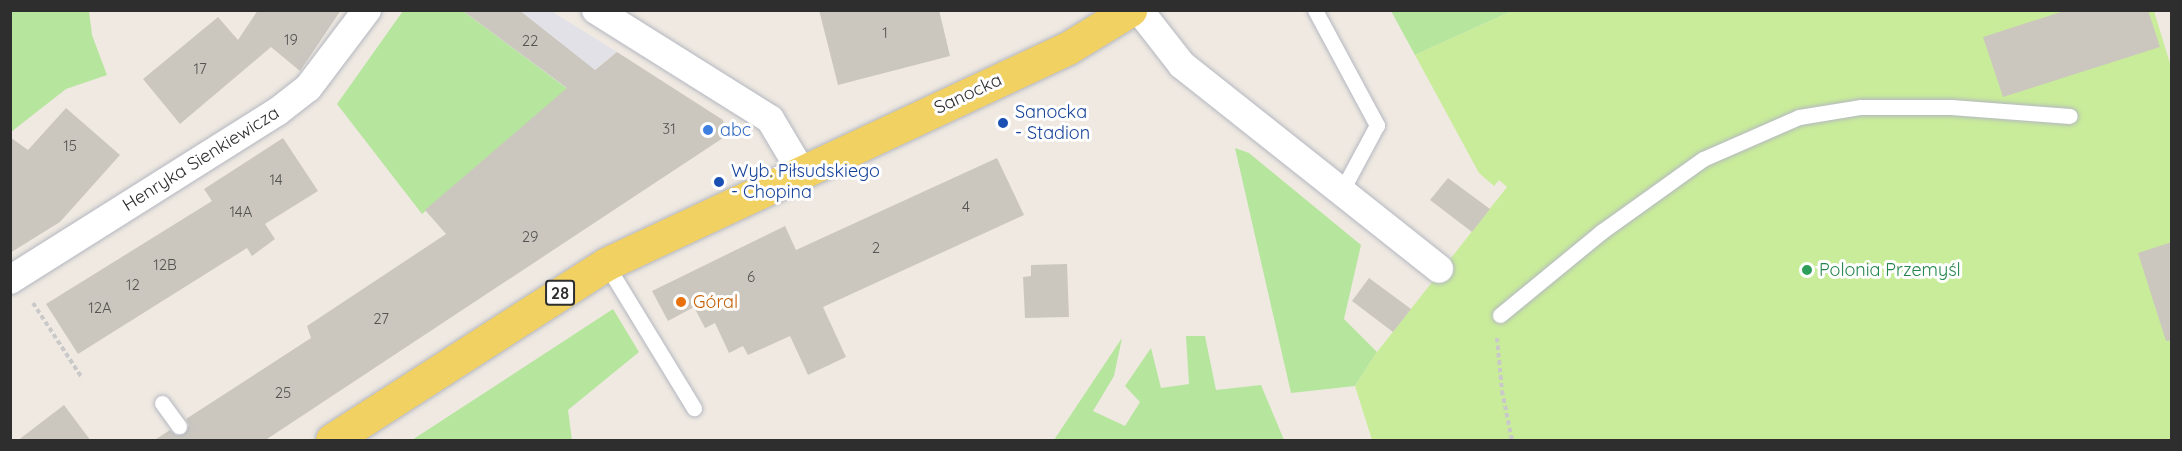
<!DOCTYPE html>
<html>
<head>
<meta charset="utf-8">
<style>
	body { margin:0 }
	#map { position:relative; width:2182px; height:451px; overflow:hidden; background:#efe9e1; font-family:Quicksand,sans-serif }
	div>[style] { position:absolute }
	.industrial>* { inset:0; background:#e3e1e8 }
	.green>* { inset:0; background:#b6e59e }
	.pitch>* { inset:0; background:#c9ec9a }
	.building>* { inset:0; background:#cbc7bf }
	.path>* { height:4px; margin-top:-2px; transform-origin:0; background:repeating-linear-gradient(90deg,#c9c9c9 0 4.5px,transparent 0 7.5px) }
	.roads { filter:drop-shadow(0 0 2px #b4b7c1) drop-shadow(0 0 2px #b4b7c1) }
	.service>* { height:15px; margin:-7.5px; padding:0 7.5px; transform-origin:7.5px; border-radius:7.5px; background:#fff }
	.minor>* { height:28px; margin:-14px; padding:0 14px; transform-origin:14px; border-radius:14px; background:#fff }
	.primary>* { height:33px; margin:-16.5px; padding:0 16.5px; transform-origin:16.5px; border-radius:16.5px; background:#f2d163 }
	.dots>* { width:16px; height:16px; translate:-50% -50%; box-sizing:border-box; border:3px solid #fff; border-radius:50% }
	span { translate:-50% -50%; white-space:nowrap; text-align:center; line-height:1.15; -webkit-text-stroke:6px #fff; paint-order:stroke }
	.number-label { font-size:15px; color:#555452 }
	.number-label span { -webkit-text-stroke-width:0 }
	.shield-label span { padding:2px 4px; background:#fff; border:2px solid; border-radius:4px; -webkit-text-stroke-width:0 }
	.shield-label { font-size:16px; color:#2e2e2e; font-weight:700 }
	.street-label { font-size:18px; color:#2e2e2e }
	.transit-label { font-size:18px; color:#164399 }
	.left { translate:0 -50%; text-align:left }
	.shop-label { font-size:18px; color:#366cbe }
	.leisure-label { font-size:18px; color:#27864d }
	.food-label { font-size:18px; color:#c56008 }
	.frame { position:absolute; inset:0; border:12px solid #2e2e2e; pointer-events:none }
</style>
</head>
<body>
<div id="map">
	<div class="industrial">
		<div style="clip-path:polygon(463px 11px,551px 11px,617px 52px,569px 90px)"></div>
	</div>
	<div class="green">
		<div style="clip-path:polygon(11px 10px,89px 11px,92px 35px,107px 75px,66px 89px,11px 132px)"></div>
		<div style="clip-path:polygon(403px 11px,463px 11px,569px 90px,422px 214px,337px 104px)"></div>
		<div style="clip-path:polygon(1391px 11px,1512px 11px,1415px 55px)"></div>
		<div style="clip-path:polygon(1235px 148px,1249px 153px,1361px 245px,1344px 319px,1377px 352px,1355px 386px,1291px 393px)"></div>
		<div style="clip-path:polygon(613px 309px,639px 352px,568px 410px,572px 440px,412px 440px)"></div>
		<div style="clip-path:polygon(1186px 336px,1205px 336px,1216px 390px,1261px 385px,1284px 440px,1054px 440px,1122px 338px,1114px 376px,1093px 411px,1125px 426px,1140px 402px,1125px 386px,1151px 348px,1161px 388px,1189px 384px)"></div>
	</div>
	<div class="pitch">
		<div style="clip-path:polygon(1512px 11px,2154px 11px,2172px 70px,2171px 440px,1372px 440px,1355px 386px,1377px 352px,1507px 187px,1499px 180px,1494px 186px,1479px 173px,1415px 55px)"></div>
	</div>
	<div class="building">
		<div style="clip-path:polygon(258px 10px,341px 10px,300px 71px,271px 47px,180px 124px,143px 79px,218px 17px,238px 40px)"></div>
		<div style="clip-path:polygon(462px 10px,519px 10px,595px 70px,617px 52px,723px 120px,726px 136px,264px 441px,153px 441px,170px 430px,176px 435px,184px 434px,189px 425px,186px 419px,311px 338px,307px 326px,446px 234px,425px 210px,567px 88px)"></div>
		<div style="clip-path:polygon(819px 10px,939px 10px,950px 56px,838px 85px)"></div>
		<div style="clip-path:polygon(2067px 10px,2148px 10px,2160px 47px,2003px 97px,1983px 37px)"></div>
		<div style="clip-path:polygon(66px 108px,120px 155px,60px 222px,10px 253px,10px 137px,28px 150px)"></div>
		<div style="clip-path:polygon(283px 138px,318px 191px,265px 224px,275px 239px,252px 256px,247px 248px,78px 354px,46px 304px,212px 201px,204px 189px)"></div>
		<div style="clip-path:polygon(997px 158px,1024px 215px,823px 307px,846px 357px,808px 375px,790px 336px,748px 355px,743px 346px,729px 353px,715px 323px,705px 328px,694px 307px,668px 321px,652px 291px,785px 226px,796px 250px)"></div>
		<div style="clip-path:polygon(1448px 178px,1490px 209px,1472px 232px,1430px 200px)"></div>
		<div style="clip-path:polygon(2172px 242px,2172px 340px,2166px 341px,2138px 253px)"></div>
		<div style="clip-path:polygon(1067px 264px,1069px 317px,1025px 318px,1023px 277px,1031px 276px,1031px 265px)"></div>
		<div style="clip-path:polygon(1369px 278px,1411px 309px,1393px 332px,1352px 301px)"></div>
		<div style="clip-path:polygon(64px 405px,91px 441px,17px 441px)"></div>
	</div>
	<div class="path">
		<div style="left:33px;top:303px;width:90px;rotate:56.8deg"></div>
		<div style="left:1497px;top:338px;width:53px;rotate:84.6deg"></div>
		<div style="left:1502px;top:391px;width:50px;rotate:78.5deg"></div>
	</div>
	<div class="roads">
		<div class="service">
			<div style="left:1315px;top:10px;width:131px;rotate:61.7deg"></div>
			<div style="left:1377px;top:125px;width:76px;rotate:118.2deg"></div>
			<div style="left:606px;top:264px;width:169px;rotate:58.6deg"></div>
			<div style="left:1500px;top:315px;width:131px;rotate:-39.4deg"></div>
			<div style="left:1601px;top:232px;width:125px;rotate:-35.6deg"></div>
			<div style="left:1703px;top:159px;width:105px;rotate:-23.6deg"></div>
			<div style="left:1799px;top:117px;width:63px;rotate:-9.2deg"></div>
			<div style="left:1861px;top:107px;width:90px"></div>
			<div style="left:1951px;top:107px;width:119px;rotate:4.3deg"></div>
			<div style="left:162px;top:403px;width:29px;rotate:54deg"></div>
		</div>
		<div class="minor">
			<div style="left:596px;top:10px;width:205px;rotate:32.1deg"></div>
			<div style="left:770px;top:119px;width:61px;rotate:59.2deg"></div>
			<div style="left:1139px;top:10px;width:70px;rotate:52deg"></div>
			<div style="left:1182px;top:65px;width:328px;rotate:38.4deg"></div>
			<div style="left:10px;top:280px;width:315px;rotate:-32.2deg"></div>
			<div style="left:277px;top:112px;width:39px;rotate:-38deg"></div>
			<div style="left:308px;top:88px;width:98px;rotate:-52.9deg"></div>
		</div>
		<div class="primary">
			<div style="left:332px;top:440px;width:326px;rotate:-32.7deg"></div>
			<div style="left:606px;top:264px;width:510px;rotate:-25.06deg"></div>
			<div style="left:1068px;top:48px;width:73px;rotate:-31.5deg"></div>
		</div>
	</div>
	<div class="dots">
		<div style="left:1003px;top:123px;background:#1a4fb4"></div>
		<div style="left:708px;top:130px;background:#3f7fe0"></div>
		<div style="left:719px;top:182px;background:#1a4fb4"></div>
		<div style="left:1807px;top:270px;background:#2e9e5b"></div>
		<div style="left:681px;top:302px;background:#e8710a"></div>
	</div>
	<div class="number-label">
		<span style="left:885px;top:33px">1</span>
		<span style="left:291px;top:40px">19</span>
		<span style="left:530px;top:41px">22</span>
		<span style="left:200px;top:69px">17</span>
		<span style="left:669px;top:129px">31</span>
		<span style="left:70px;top:146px">15</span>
		<span style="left:276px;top:180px">14</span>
		<span style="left:966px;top:207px">4</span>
		<span style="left:241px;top:212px">14A</span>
		<span style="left:530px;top:237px">29</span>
		<span style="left:876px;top:248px">2</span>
		<span style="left:165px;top:265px">12B</span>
		<span style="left:751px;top:277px">6</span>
		<span style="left:133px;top:285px">12</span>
		<span style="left:100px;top:308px">12A</span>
		<span style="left:381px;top:319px">27</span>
		<span style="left:283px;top:393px">25</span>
	</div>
	<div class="shield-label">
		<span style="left:560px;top:293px">28</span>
	</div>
	<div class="street-label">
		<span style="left:968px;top:94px;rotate:-25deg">Sanocka</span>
		<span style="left:201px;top:159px;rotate:-32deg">Henryka Sienkiewicza</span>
	</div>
	<div class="transit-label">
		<span class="left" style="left:1015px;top:123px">Sanocka<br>- Stadion</span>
		<span class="left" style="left:731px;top:182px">Wyb. Piłsudskiego<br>- Chopina</span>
	</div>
	<div class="shop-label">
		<span class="left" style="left:720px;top:130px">abc</span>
	</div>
	<div class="leisure-label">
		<span class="left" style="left:1819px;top:270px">Polonia Przemyśl</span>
	</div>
	<div class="food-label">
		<span class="left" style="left:693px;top:302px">Góral</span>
	</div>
	<div class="frame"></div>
</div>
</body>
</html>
